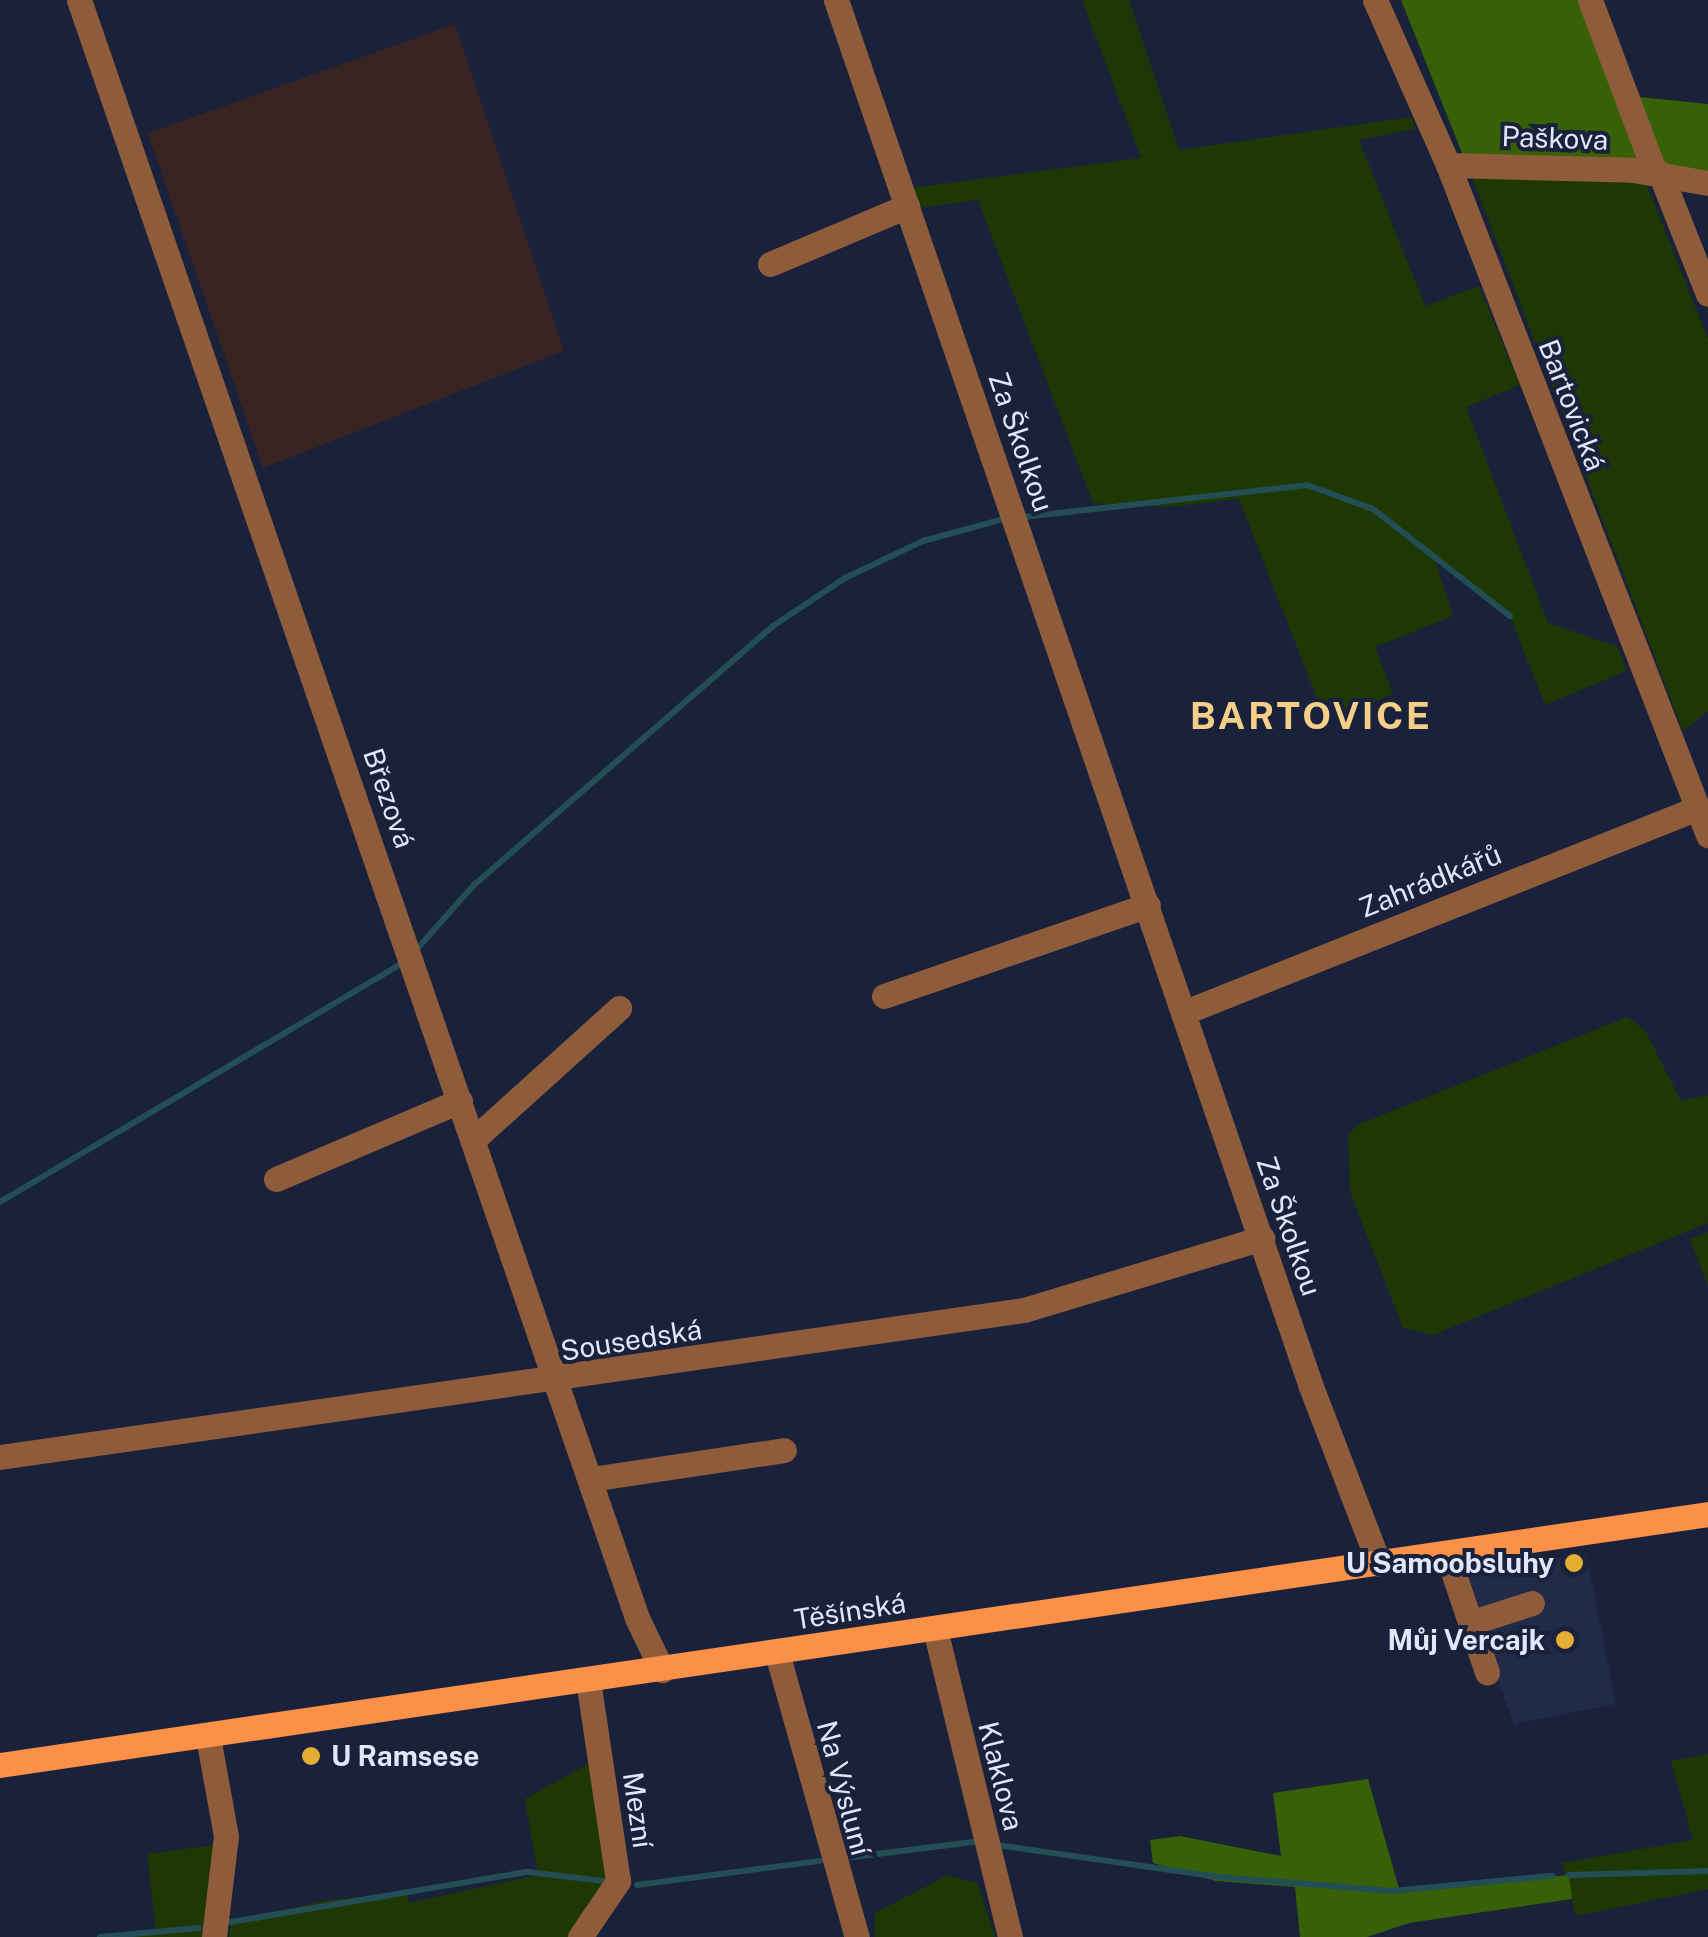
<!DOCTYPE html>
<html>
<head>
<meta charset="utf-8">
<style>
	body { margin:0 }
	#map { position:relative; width:1708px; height:1937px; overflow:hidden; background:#1a213a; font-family:"Public Sans",sans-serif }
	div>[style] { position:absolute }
	.built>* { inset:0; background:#212a48 }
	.industrial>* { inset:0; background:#382423 }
	.green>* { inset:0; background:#1e3803 }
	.forest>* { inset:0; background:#386107 }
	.stream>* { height:6px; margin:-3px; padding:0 3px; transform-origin:3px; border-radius:3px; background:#234e55 }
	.minor>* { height:25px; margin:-12.5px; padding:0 12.5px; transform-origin:12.5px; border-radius:12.5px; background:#8e5b3b }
	.major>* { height:25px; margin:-12.5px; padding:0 12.5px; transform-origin:12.5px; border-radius:12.5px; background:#fb9048 }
	.dots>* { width:28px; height:28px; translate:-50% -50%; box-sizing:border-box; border:5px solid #1a213a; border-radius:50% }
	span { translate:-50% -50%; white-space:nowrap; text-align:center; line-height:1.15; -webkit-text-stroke:8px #1a213a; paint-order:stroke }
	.street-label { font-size:28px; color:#e1e7f8 }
	.poi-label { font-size:28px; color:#e1e7f8; font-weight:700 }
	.right { translate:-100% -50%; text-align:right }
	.left { translate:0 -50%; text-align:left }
	.district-label { font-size:38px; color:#f5cf87; font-weight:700; letter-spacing:2.5px }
</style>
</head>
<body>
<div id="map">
	<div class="built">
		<div style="clip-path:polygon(1586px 1552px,1616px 1704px,1514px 1724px,1459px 1576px)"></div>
	</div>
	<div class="industrial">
		<div style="clip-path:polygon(455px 24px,564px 351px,263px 468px,148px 133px)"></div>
	</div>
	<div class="green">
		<div style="clip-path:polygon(1082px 0,1129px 0,1179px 150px,1412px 117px,1415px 129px,1359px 140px,1425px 306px,1479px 286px,1520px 385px,1466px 407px,1548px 623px,1618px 647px,1626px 671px,1545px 705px,1510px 616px,1435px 561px,1453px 616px,1375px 647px,1393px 694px,1326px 721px,1239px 499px,1169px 507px,1093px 503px,978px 200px,917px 208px,911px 188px,1141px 158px)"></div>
		<div style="clip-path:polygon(1472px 177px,1646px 183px,1708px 339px,1708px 711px,1683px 731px)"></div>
		<div style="clip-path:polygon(1627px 1017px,1645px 1030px,1681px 1101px,1708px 1095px,1708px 1223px,1433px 1335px,1403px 1328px,1350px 1192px,1348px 1136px,1357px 1125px)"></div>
		<div style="clip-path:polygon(1708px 1232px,1708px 1286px,1690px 1239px)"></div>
		<div style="clip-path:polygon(1708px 1754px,1708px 1889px,1576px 1916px,1562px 1863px,1693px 1840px,1671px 1761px)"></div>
		<div style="clip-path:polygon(595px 1760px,613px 1885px,575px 1937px,229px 1937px,231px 1922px,322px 1901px,407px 1892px,409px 1903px,538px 1875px,525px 1799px)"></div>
		<div style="clip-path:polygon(222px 1844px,214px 1937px,113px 1937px,156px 1930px,147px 1854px)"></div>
		<div style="clip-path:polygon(948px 1875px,978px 1884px,995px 1937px,875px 1937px,875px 1913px)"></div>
	</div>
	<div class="forest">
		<div style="clip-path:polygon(1401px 0,1584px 0,1642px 164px,1464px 158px)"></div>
		<div style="clip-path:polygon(1630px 96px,1708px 104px,1708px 176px,1668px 168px,1653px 154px)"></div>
		<div style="clip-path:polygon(1368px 1779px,1400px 1892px,1569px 1875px,1572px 1899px,1409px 1923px,1367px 1937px,1300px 1937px,1295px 1887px,1216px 1881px,1153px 1863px,1150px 1840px,1180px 1836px,1281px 1856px,1273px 1793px)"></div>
	</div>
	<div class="stream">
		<div style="left:1023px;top:517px;width:286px;rotate:-6.4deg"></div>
		<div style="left:1307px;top:485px;width:70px;rotate:20deg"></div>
		<div style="left:1373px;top:509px;width:174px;rotate:38deg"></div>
		<div style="left:416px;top:950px;width:87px;rotate:-48.3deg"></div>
		<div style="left:474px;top:885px;width:396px;rotate:-40.9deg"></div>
		<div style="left:773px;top:626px;width:87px;rotate:-33.7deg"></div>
		<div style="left:845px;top:578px;width:86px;rotate:-25.4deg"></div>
		<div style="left:923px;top:541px;width:84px;rotate:-15.2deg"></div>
		<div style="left:0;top:1202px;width:472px;rotate:-30.7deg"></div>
		<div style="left:997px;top:1845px;width:224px;rotate:8.2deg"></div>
		<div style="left:1219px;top:1877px;width:174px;rotate:4.6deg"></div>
		<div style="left:1392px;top:1891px;width:161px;rotate:-5.4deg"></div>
		<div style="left:845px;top:1858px;width:129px;rotate:-7.1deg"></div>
		<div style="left:1569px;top:1875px;width:139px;rotate:-1.6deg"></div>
		<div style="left:637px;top:1885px;width:185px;rotate:-7.5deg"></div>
		<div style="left:231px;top:1922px;width:301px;rotate:-9.6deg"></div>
		<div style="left:528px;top:1872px;width:77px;rotate:6.8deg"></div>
		<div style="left:100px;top:1937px;width:99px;rotate:-5.2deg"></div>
	</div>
	<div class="minor">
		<div style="left:79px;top:0;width:1712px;rotate:70.97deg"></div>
		<div style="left:637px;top:1618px;width:58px;rotate:64.3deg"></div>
		<div style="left:836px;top:0;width:1463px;rotate:71.09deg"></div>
		<div style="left:1310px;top:1384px;width:193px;rotate:69deg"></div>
		<div style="left:1375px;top:0;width:180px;rotate:66.1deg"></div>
		<div style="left:1448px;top:165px;width:719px;rotate:68.79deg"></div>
		<div style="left:1590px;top:0;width:185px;rotate:69.4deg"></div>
		<div style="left:1448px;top:165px;width:185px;rotate:1.5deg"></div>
		<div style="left:1633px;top:170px;width:76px;rotate:9.8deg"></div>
		<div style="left:1660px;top:173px;width:130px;rotate:68.4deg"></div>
		<div style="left:770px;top:264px;width:149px;rotate:-22.9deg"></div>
		<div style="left:884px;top:996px;width:279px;rotate:-19deg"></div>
		<div style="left:1185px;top:1012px;width:552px;rotate:-21.69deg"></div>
		<div style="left:473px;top:1140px;width:197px;rotate:-42.1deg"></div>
		<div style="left:276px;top:1179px;width:200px;rotate:-23deg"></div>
		<div style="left:0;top:1457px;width:1034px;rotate:-8.17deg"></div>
		<div style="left:1024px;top:1310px;width:249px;rotate:-16.8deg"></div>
		<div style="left:591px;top:1479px;width:195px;rotate:-8.5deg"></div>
		<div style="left:1447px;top:1554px;width:125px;rotate:71.3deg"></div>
		<div style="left:1470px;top:1623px;width:65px;rotate:-17.9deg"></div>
		<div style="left:935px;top:1629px;width:317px;rotate:76.3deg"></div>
		<div style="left:777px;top:1653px;width:295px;rotate:74.3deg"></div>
		<div style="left:208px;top:1737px;width:101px;rotate:79.7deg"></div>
		<div style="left:226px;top:1836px;width:102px;rotate:96.8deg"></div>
		<div style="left:580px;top:1937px;width:68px;rotate:-55.8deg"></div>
		<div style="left:618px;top:1881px;width:203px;rotate:-98.5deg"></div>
	</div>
	<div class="major">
		<div style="left:0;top:1765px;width:1726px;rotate:-8.36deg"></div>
	</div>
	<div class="dots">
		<div style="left:1574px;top:1563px;background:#e4ae35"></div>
		<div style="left:1565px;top:1640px;background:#e4ae35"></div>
		<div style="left:311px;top:1756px;background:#e4ae35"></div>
	</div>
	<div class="street-label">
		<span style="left:1555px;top:138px;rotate:2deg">Paškova</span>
		<span style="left:1572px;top:405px;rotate:69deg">Bartovická</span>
		<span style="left:1021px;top:442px;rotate:71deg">Za Školkou</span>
		<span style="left:389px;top:798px;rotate:71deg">Březová</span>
		<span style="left:1430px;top:881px;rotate:-22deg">Zahrádkářů</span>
		<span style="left:1289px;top:1226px;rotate:71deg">Za Školkou</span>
		<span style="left:631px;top:1340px;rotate:-9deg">Sousedská</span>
		<span style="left:850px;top:1611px;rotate:-9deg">Těšínská</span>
		<span style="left:1001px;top:1776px;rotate:76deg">Klaklova</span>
		<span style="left:844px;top:1788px;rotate:75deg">Na Výsluní</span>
		<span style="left:638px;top:1810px;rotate:82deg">Mezní</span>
	</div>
	<div class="poi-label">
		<span class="right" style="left:1554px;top:1563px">U Samoobsluhy</span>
		<span class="right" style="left:1545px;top:1640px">Můj Vercajk</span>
		<span class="left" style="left:331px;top:1756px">U Ramsese</span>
	</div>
	<div class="district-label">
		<span style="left:1311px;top:716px">BARTOVICE</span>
	</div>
</div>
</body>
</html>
